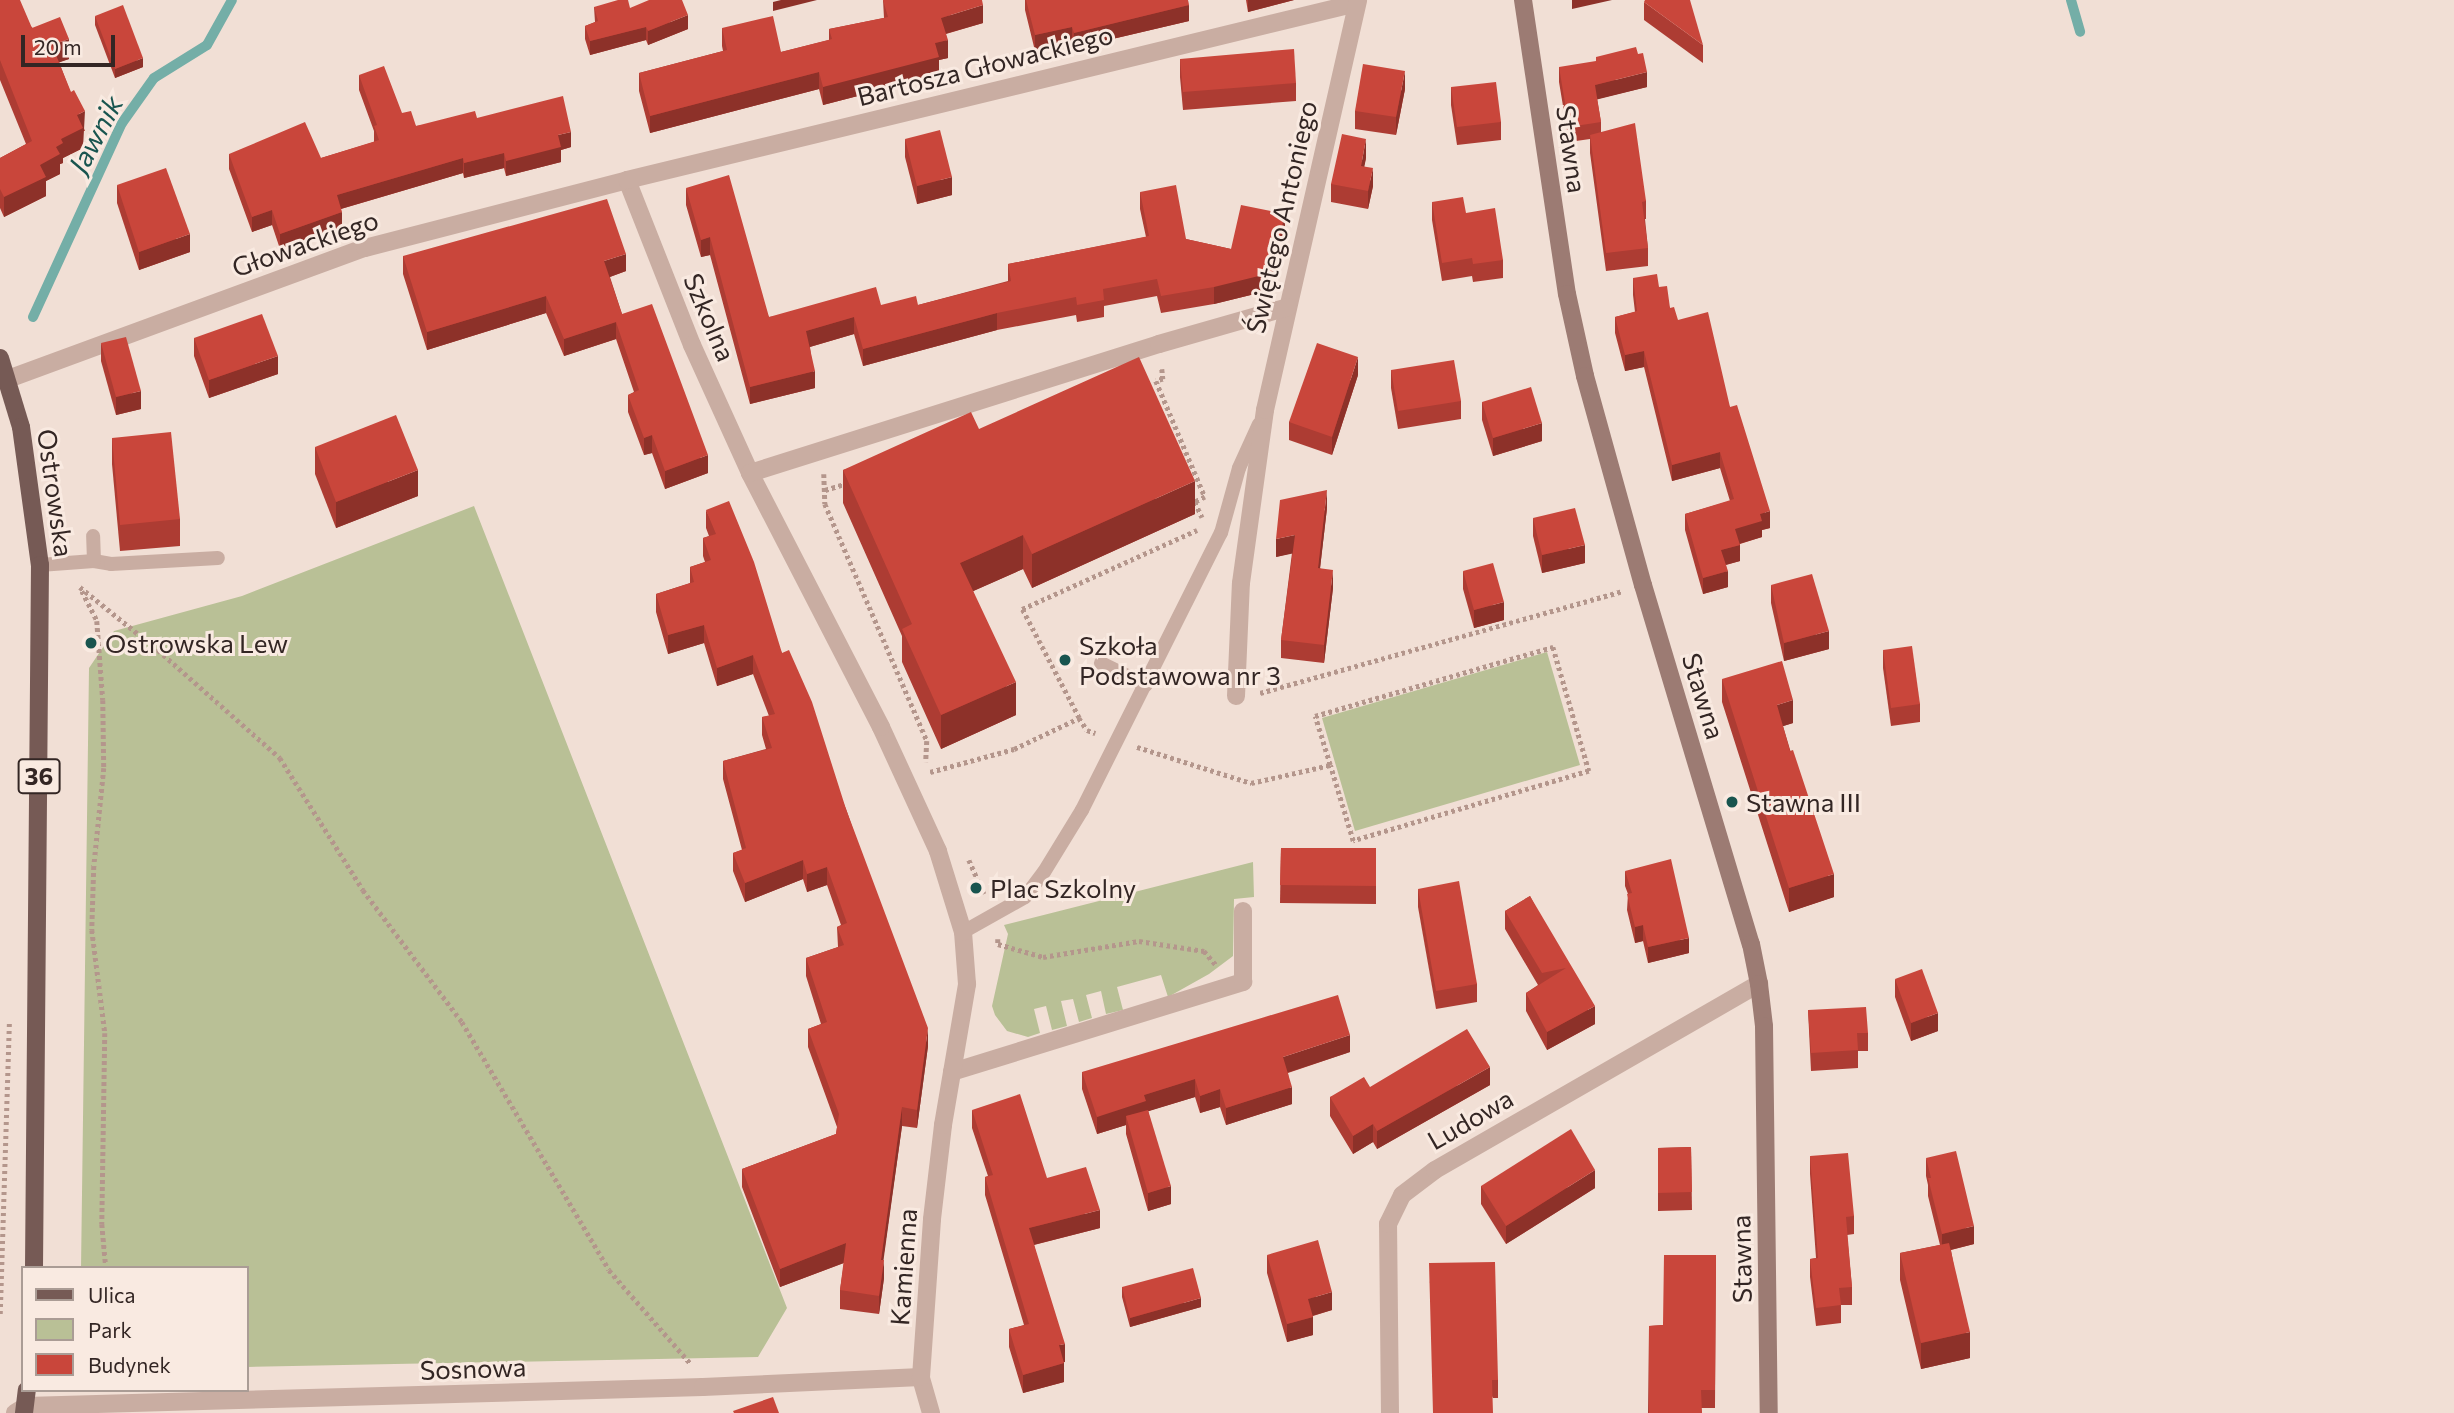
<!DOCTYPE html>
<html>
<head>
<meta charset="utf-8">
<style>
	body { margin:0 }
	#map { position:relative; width:2454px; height:1413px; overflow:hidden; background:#f1dfd5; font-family:Commissioner,sans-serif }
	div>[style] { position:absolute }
	.green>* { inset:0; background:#b9c096 }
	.stream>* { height:10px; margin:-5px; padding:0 5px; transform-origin:5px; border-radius:5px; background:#74aea7 }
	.path>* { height:4.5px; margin-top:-2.25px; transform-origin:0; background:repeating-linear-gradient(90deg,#b4968c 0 3.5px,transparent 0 7px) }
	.lane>* { height:14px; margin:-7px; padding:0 7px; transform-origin:7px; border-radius:7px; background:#c9ada2 }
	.street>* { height:18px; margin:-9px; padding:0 9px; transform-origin:9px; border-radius:9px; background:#c9ada2 }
	.secondary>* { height:18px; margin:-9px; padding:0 9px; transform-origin:9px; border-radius:9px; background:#9c7b73 }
	.primary>* { height:18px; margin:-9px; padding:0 9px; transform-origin:9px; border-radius:9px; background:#765a55 }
	.wall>* { inset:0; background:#ad3c33 }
	.shaded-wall>* { inset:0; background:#8d3129 }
	.building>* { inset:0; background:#c9463b }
	.dots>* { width:19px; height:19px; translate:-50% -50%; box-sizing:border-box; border:4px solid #f9eae1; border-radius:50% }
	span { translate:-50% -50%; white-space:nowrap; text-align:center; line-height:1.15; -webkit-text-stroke:6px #f9eae1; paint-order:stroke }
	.shield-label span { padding:2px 5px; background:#f9eae1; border:2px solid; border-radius:5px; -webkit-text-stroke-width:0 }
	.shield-label { font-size:24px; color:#332624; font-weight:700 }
	.street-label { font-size:26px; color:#332624 }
	.poi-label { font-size:26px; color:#332624 }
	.left { translate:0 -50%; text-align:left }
	.water-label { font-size:28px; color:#19554f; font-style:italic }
	.legend { position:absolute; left:21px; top:1266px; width:228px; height:126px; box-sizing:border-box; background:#f9eae1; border:2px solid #aa9c95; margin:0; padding:9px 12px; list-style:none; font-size:21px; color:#332624 }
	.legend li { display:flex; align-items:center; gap:14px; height:35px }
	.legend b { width:35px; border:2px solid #aa9c95 }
	.scale { position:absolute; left:21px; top:35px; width:94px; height:32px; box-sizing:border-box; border:4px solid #332624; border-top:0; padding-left:9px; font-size:21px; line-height:24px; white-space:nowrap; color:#332624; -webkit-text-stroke:5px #f9eae1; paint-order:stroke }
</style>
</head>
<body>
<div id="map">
	<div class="green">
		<div style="clip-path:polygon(474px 506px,787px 1308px,758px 1357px,247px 1367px,247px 1268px,81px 1268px,89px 668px,114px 631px,242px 596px)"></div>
		<div style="clip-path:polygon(1547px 652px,1580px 765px,1355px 831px,1322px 718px)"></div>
		<div style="clip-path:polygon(1253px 862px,1254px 897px,1234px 899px,1233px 956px,1209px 974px,1168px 997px,1161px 975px,1117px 987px,1123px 1010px,1106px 1014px,1101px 991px,1086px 995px,1092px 1018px,1079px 1022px,1073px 999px,1061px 1001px,1067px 1026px,1052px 1030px,1046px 1006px,1034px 1009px,1040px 1033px,1028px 1037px,1007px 1031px,995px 1015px,992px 1006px,1008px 934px,1004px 925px)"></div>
	</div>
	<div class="stream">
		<div style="left:2071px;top:0;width:33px;rotate:74deg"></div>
		<div style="left:33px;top:317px;width:213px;rotate:-65.4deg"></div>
		<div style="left:122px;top:123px;width:55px;rotate:-54.6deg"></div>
		<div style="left:154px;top:78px;width:62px;rotate:-31.9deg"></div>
		<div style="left:207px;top:45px;width:51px;rotate:-60.9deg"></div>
	</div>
	<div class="path">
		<div style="left:1162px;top:369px;width:10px;rotate:84deg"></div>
		<div style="left:1163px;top:379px;width:7px;rotate:164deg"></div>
		<div style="left:1156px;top:381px;width:126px;rotate:67.1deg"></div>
		<div style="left:1205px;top:497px;width:11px;rotate:153deg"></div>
		<div style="left:1195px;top:502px;width:17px;rotate:65deg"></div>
		<div style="left:824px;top:474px;width:30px;rotate:88deg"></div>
		<div style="left:825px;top:504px;width:258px;rotate:66.7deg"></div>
		<div style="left:927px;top:741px;width:21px;rotate:93deg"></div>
		<div style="left:825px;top:490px;width:24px;rotate:-17deg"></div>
		<div style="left:80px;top:587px;width:100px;rotate:38.9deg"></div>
		<div style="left:158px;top:650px;width:163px;rotate:41.5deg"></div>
		<div style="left:280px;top:758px;width:156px;rotate:57.8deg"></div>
		<div style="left:363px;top:890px;width:165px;rotate:53.1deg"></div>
		<div style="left:462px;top:1022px;width:288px;rotate:59.3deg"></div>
		<div style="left:609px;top:1270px;width:123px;rotate:48.9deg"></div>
		<div style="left:82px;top:591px;width:34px;rotate:63deg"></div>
		<div style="left:97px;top:621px;width:79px;rotate:85.7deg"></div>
		<div style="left:103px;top:700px;width:68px;rotate:89.2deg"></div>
		<div style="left:104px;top:768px;width:99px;rotate:95.8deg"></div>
		<div style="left:94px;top:866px;width:64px;rotate:91.8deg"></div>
		<div style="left:92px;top:930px;width:104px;rotate:82.8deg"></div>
		<div style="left:105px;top:1033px;width:191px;rotate:90.9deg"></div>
		<div style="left:102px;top:1224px;width:44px;rotate:84.8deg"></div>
		<div style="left:1260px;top:693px;width:376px;rotate:-15.7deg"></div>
		<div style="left:1079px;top:718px;width:14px;rotate:56deg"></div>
		<div style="left:1087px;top:730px;width:9px;rotate:21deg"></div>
		<div style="left:1137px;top:747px;width:120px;rotate:17.5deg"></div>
		<div style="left:1251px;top:783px;width:81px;rotate:-12.8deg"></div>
		<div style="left:1330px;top:765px;width:51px;rotate:-107deg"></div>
		<div style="left:1315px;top:716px;width:248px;rotate:-16.2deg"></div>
		<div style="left:1553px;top:647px;width:129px;rotate:73.8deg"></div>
		<div style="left:1589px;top:771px;width:246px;rotate:163.5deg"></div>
		<div style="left:1353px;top:841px;width:79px;rotate:-106.8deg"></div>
		<div style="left:930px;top:772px;width:87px;rotate:-15.3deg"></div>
		<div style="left:1014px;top:749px;width:72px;rotate:-25.5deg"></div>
		<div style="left:1079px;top:718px;width:123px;rotate:-117.6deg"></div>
		<div style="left:1022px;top:609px;width:192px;rotate:-24.3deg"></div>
		<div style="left:969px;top:860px;width:37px;rotate:66deg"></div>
		<div style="left:998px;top:939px;width:5px;rotate:90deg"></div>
		<div style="left:998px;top:944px;width:47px;rotate:16.1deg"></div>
		<div style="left:1043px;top:957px;width:97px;rotate:-9.5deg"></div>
		<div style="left:1139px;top:941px;width:66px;rotate:8.7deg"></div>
		<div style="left:1204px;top:951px;width:18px;rotate:49deg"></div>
		<div style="left:0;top:1314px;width:293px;rotate:-88.2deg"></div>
	</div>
	<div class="lane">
		<div style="left:94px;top:561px;width:17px;rotate:10deg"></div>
		<div style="left:111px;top:564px;width:107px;rotate:-3.2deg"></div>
		<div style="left:40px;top:565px;width:54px;rotate:-4.2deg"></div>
		<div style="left:94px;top:561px;width:25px;rotate:-92deg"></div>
		<div style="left:1101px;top:663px;width:50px;rotate:26.1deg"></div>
		<div style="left:963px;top:932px;width:71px;rotate:-29.4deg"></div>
		<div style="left:1025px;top:897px;width:31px;rotate:-53deg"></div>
		<div style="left:1044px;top:872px;width:73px;rotate:-58.5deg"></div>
		<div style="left:1082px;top:810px;width:310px;rotate:-63.4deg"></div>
		<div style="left:1221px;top:533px;width:67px;rotate:-74.5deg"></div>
		<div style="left:1239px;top:468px;width:48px;rotate:-65.6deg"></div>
	</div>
	<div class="street">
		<div style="left:627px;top:180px;width:177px;rotate:68.5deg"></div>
		<div style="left:692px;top:345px;width:141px;rotate:65.6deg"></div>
		<div style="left:8px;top:379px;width:380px;rotate:-20.2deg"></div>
		<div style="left:365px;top:248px;width:271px;rotate:-14.5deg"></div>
		<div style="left:627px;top:180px;width:751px;rotate:-13.63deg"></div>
		<div style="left:1236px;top:696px;width:113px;rotate:-87.5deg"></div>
		<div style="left:1241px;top:583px;width:175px;rotate:-82.1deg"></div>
		<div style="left:1265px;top:410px;width:420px;rotate:-77.2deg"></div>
		<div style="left:952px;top:1072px;width:305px;rotate:-17.2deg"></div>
		<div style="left:1243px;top:982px;width:71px;rotate:-90deg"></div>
		<div style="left:15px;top:1413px;width:13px;rotate:-32deg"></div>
		<div style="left:26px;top:1406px;width:677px;rotate:-1.61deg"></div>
		<div style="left:703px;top:1387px;width:218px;rotate:-2.6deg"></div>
		<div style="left:931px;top:1413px;width:37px;rotate:-106deg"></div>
		<div style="left:921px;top:1377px;width:158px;rotate:-86deg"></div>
		<div style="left:932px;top:1219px;width:95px;rotate:-83.3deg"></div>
		<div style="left:943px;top:1125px;width:143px;rotate:-80.3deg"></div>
		<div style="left:967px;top:984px;width:52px;rotate:-94.4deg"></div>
		<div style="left:963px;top:932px;width:85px;rotate:-107.2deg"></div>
		<div style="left:938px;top:851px;width:136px;rotate:-114.7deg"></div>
		<div style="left:881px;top:727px;width:286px;rotate:-117.3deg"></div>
		<div style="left:750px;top:473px;width:429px;rotate:-17.5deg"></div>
		<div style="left:1159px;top:344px;width:134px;rotate:-16deg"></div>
		<div style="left:1390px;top:1413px;width:189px;rotate:-90.6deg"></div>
		<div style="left:1388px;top:1224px;width:32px;rotate:-64deg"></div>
		<div style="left:1402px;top:1195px;width:41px;rotate:-37.1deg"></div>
		<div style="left:1435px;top:1170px;width:374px;rotate:-29.9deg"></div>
	</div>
	<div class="secondary">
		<div style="left:1523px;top:0;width:297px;rotate:81.5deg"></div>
		<div style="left:1567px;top:294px;width:84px;rotate:77.6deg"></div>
		<div style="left:1585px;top:376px;width:217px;rotate:74.5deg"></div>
		<div style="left:1643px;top:585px;width:375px;rotate:73.3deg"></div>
		<div style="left:1751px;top:944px;width:41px;rotate:78.7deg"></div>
		<div style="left:1759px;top:984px;width:42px;rotate:83.2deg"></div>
		<div style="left:1764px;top:1026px;width:387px;rotate:89.3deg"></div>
	</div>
	<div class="primary">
		<div style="left:0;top:358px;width:72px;rotate:73.1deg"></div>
		<div style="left:21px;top:427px;width:139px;rotate:82.2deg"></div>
		<div style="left:40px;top:565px;width:703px;rotate:90.49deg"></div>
		<div style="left:24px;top:1413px;width:23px;rotate:-83deg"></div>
	</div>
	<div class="wall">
		<div style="clip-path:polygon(0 0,69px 59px,59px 62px,85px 131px,83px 131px,83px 148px,63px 158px,63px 163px,60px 164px,60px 174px,46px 181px,46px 196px,4px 217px,0 208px,0 158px,26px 144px,0 80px)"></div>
		<div style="clip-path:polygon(883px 0,983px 23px,946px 34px,948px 58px,939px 60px,939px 75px,823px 105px,819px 89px,650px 133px,639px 91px,639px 73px,723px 51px,722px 46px,722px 28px,781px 52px,829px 40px,829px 29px,884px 18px)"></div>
		<div style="clip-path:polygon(1025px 0,1188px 0,1189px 21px,1074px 48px,1072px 42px,1035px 51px,1025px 10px)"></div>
		<div style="clip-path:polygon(1246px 0,1294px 0,1248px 12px)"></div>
		<div style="clip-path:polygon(1644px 2px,1703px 45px,1703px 63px,1644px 20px)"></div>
		<div style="clip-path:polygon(594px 7px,630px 8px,688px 29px,648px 45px,646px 40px,590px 55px,585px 39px,585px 26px,595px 22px)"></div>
		<div style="clip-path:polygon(95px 16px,143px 67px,115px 78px,95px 25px)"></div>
		<div style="clip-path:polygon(1180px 59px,1296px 83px,1296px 101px,1183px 110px,1180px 77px)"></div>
		<div style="clip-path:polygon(1559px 67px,1647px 87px,1597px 99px,1601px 122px,1601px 132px,1646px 201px,1646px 219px,1645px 219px,1648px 248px,1648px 266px,1606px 271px,1590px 153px,1590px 139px,1569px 142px,1559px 82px)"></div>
		<div style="clip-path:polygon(359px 75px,416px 126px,477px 118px,571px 147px,561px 150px,561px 162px,506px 176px,504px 168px,464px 178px,463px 173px,341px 209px,342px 227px,280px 249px,272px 225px,252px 232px,229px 169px,229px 154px,321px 158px,374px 142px,374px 131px,359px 90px)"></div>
		<div style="clip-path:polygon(1451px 87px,1501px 122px,1501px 140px,1457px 145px,1451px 105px)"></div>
		<div style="clip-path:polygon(1405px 89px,1396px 135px,1355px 129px,1355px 111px)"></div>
		<div style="clip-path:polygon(905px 139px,952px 195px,917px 204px,905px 157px)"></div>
		<div style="clip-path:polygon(1366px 158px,1364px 166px,1373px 186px,1368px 209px,1331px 202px,1331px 184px)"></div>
		<div style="clip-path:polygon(117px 185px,190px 252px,139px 270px,117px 203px)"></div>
		<div style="clip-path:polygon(686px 188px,769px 317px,881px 305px,918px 305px,1008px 281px,1008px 264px,1146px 237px,1140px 209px,1140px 192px,1186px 239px,1231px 249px,1285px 231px,1271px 290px,1214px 304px,1161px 313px,1157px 296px,1104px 306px,1104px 317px,1077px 322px,1076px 315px,997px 330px,863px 366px,854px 334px,810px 347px,815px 388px,750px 404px,710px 255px,701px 257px,686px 205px)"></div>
		<div style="clip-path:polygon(1432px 202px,1503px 260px,1503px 278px,1473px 282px,1472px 276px,1442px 281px,1432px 220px)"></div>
		<div style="clip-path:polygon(403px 256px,626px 271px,610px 277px,622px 314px,708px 473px,665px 489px,652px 453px,644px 455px,628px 412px,628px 395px,634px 392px,616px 339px,564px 356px,546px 313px,427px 350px,403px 274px)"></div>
		<div style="clip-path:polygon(1633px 278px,1659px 287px,1670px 308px,1730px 407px,1770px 528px,1762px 530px,1762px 537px,1740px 544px,1740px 561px,1726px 565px,1728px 587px,1703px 594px,1685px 530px,1685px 514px,1730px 501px,1720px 468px,1672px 481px,1644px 367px,1625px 371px,1615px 333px,1615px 317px,1635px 312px,1633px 295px)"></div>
		<div style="clip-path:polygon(194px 338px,278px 374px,209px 398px,194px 356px)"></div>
		<div style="clip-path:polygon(101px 343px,141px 409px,116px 415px,101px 361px)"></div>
		<div style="clip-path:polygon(1391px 370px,1461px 401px,1461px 419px,1398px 429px,1391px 388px)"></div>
		<div style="clip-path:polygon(1358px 375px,1332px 455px,1289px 440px,1289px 422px)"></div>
		<div style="clip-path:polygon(1482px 402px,1542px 441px,1493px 456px,1482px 420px)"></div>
		<div style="clip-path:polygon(979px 429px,1195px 514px,1032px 588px,1023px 569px,973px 591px,1016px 715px,941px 749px,902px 662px,902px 636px,843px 503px,843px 470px)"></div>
		<div style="clip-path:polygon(112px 438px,180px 519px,180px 546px,120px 551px,112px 464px)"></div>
		<div style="clip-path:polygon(315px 447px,418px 496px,336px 528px,315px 474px)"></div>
		<div style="clip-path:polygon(1327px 508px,1320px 568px,1333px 588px,1324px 663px,1281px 658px,1281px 640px,1292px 553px,1276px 557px)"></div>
		<div style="clip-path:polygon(706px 510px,782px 653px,846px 809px,928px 1046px,917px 1128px,902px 1126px,883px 1260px,884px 1278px,879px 1314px,840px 1309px,840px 1290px,844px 1263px,780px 1287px,742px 1187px,742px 1169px,836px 1134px,837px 1127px,808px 1047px,808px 1029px,821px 1024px,806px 976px,806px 958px,838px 947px,837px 927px,841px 925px,827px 885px,807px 892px,803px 879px,745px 902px,733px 871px,733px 853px,742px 850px,723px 779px,723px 761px,766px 749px,762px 735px,762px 717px,769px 716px,753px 674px,717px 686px,704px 643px,668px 654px,656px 612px,656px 594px,690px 583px,690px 567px,705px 562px,703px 556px,703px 538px,709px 536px,706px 528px)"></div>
		<div style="clip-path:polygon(1533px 518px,1585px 563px,1542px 573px,1533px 536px)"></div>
		<div style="clip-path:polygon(1463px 571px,1504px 620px,1474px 628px,1463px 589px)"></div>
		<div style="clip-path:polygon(1771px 585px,1829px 649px,1784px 661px,1771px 603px)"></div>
		<div style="clip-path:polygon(1883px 650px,1920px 704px,1920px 722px,1891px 726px,1883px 668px)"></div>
		<div style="clip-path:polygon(1722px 679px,1793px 723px,1783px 726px,1834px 897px,1789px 912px,1722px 702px)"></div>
		<div style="clip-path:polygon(1281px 848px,1376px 848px,1376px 904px,1280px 903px)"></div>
		<div style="clip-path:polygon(1625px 871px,1689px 953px,1648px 963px,1643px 941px,1635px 943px,1627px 910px,1628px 894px,1625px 886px)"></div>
		<div style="clip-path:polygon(1418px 889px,1477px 984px,1477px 1002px,1436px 1009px,1418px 907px)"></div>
		<div style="clip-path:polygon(1530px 896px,1595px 1024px,1547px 1050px,1526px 1011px,1526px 993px,1538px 985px,1505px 929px,1505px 911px)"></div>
		<div style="clip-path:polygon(1895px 979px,1938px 1031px,1911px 1041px,1895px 997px)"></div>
		<div style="clip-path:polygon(1808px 1010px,1868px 1033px,1868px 1051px,1858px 1051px,1858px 1068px,1811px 1071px)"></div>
		<div style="clip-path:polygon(1350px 1052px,1288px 1073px,1292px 1104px,1226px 1125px,1220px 1107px,1200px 1113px,1195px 1097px,1148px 1111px,1171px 1204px,1148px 1211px,1126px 1134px,1126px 1125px,1097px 1134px,1082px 1089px,1082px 1072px)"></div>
		<div style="clip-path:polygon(1490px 1085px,1377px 1149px,1373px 1142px,1353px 1154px,1330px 1116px,1330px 1097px,1370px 1087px)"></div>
		<div style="clip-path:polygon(972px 1110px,1100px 1228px,1034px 1245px,1065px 1362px,1064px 1362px,1064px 1382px,1023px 1393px,1009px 1347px,1009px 1329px,1024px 1325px,985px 1195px,985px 1177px,988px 1176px,972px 1128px)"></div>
		<div style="clip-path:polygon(1691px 1147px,1692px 1210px,1658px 1211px,1658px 1148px)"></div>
		<div style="clip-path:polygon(1810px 1156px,1854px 1216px,1854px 1234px,1847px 1235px,1852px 1287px,1852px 1305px,1841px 1305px,1841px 1323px,1816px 1326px,1810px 1277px,1810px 1259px,1816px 1258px,1810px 1174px)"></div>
		<div style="clip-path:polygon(1926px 1158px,1974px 1244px,1951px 1250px,1970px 1358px,1921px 1369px,1900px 1280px,1900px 1253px,1940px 1245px,1928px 1196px,1928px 1185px,1926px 1176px)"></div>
		<div style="clip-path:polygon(1481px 1186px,1595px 1188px,1506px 1244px,1481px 1204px)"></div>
		<div style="clip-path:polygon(1267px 1255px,1332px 1310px,1313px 1316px,1313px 1335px,1287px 1342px,1267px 1273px)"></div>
		<div style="clip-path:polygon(1716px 1255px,1715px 1408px,1701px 1408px,1702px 1413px,1648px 1413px,1649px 1326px,1663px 1325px)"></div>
		<div style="clip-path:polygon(1429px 1281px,1498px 1380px,1498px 1398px,1493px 1398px)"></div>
		<div style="clip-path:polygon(1122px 1287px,1201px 1307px,1130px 1327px,1122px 1297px)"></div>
	</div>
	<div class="shaded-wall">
		<div style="clip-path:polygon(781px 0,817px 0,773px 11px,773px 2px)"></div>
		<div style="clip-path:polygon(1248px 0,1294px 0,1248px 12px)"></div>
		<div style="clip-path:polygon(1572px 0,1612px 0,1572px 9px)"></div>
		<div style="clip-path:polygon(983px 5px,983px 23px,941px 35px,941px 18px)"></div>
		<div style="clip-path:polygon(1189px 5px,1189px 21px,1074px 48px,1074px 33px)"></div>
		<div style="clip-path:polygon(688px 15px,688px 29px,648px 45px,648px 31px)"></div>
		<div style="clip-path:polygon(646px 27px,646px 40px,590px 55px,590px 41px)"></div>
		<div style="clip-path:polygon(1072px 27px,1072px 42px,1035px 51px,1035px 35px)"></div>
		<div style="clip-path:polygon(69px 39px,69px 59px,52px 65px,52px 45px)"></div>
		<div style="clip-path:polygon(948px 40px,948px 58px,939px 60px,939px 75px,823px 105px,823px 87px,935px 43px)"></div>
		<div style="clip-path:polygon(143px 58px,143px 67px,115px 78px,115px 69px)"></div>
		<div style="clip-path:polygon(1405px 71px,1405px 89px,1396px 135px,1396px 117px)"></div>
		<div style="clip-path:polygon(819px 72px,819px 89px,650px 133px,650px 116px)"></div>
		<div style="clip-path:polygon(1647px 72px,1647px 87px,1595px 100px,1595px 85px)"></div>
		<div style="clip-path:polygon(85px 111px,83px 148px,63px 158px,63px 163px,60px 164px,60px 174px,46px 181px,46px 196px,4px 217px,4px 197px,40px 165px,56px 147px,77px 115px)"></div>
		<div style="clip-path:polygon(571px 132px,571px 147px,561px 150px,561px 162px,506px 176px,506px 161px,558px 135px)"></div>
		<div style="clip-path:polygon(1366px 139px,1366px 158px,1361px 184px,1361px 166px)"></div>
		<div style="clip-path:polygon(504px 153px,504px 168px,464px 178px,464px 163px)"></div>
		<div style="clip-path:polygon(463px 158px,463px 173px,337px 210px,337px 195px)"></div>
		<div style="clip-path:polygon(1373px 168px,1373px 186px,1368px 209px,1368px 191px)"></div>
		<div style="clip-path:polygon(952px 177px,952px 195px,917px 204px,917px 186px)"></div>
		<div style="clip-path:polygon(272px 210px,272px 225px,252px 232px,252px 217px)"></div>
		<div style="clip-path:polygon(342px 212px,342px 227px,280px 249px,280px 234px)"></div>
		<div style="clip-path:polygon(1285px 214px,1285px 231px,1271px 290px,1214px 304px,1214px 287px)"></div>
		<div style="clip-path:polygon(190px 234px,190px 252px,139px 270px,139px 252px)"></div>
		<div style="clip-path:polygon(710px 237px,710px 255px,701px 257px,701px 240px)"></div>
		<div style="clip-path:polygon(626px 254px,626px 271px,604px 279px,604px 261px)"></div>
		<div style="clip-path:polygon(546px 296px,546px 313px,427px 350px,427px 332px)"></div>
		<div style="clip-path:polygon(997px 313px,997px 330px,863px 366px,863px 349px)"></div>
		<div style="clip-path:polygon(854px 317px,854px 334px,806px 348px,806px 331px)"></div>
		<div style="clip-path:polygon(616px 322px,616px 339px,564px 356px,564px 339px)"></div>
		<div style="clip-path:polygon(1644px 351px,1644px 367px,1625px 371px,1625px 355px)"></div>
		<div style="clip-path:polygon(278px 356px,278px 374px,209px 398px,209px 380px)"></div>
		<div style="clip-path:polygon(1358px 357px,1358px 375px,1332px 455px,1332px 437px)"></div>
		<div style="clip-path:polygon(815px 371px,815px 388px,750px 404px,750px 387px)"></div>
		<div style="clip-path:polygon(141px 391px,141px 409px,116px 415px,116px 397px)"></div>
		<div style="clip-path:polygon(1542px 423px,1542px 441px,1493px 456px,1493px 438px)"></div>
		<div style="clip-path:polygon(652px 435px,652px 453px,644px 455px,644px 438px)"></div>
		<div style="clip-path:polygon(1720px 452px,1720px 468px,1672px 481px,1672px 465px)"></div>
		<div style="clip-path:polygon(708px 455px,708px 473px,665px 489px,665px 471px)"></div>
		<div style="clip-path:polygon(418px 470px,418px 496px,336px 528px,336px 502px)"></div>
		<div style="clip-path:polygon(1195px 481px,1195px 514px,1032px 588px,1032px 554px)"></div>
		<div style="clip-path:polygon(1327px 490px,1327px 508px,1318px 586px,1318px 568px)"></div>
		<div style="clip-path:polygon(1770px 511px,1770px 528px,1762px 530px,1762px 537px,1735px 545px,1735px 529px,1760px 514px)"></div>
		<div style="clip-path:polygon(1023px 535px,1023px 569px,960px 597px,960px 563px)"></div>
		<div style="clip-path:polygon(1295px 535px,1295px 553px,1276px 557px,1276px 539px)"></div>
		<div style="clip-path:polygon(1585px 545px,1585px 563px,1542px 573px,1542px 555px)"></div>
		<div style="clip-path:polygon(1740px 545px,1740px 561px,1721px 566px,1721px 550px)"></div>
		<div style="clip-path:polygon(1333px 570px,1333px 588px,1324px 663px,1324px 645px)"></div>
		<div style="clip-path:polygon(1728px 571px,1728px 587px,1703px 594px,1703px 578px)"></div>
		<div style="clip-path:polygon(1504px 602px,1504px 620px,1474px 628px,1474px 610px)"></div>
		<div style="clip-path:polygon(704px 625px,704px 643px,668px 654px,668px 635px)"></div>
		<div style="clip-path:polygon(1829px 631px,1829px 649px,1784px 661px,1784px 643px)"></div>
		<div style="clip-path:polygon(753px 655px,753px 674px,717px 686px,717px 668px)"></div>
		<div style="clip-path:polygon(1016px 682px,1016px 715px,941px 749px,941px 715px)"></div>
		<div style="clip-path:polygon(1793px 700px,1793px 723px,1777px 728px,1777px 705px)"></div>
		<div style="clip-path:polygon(803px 860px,803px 879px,745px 902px,745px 883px)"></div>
		<div style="clip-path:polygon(827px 867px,827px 885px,807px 892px,807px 874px)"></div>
		<div style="clip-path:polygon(1834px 874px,1834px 897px,1789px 912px,1789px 888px)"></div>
		<div style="clip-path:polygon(1643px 925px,1643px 941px,1635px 943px,1635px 927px)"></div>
		<div style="clip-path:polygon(1689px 938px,1689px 953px,1648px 963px,1648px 947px)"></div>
		<div style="clip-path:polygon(1595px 1006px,1595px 1024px,1547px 1050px,1547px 1032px)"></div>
		<div style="clip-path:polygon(1938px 1013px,1938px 1031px,1911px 1041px,1911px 1023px)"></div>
		<div style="clip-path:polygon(928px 1028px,928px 1046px,917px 1128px,917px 1110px)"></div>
		<div style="clip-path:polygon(1350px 1035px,1350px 1052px,1283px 1074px,1283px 1057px)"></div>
		<div style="clip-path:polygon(1490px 1067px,1490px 1085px,1377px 1149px,1377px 1131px)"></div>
		<div style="clip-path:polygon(1195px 1079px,1195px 1097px,1146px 1112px,1126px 1116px,1126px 1125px,1097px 1134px,1097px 1117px,1144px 1095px)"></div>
		<div style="clip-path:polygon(1292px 1087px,1292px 1104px,1226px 1125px,1226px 1108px)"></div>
		<div style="clip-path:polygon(1220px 1089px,1220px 1107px,1200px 1113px,1200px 1096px)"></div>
		<div style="clip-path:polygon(902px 1107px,902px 1126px,881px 1278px,881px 1260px)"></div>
		<div style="clip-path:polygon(1373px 1124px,1373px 1142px,1353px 1154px,1353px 1136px)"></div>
		<div style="clip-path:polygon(1595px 1170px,1595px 1188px,1506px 1244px,1506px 1226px)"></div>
		<div style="clip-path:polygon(1171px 1186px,1171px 1204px,1148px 1211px,1148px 1193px)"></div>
		<div style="clip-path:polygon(1100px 1210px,1100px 1228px,1029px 1246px,1029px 1228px)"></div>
		<div style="clip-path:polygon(1974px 1226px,1974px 1244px,1942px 1252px,1942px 1234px)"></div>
		<div style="clip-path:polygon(846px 1243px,846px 1262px,780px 1287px,780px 1269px)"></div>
		<div style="clip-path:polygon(884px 1260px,884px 1278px,879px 1314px,879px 1296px)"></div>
		<div style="clip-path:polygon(1332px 1292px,1332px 1310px,1308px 1317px,1308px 1299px)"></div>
		<div style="clip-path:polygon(1201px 1298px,1201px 1307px,1130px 1327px,1130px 1318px)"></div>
		<div style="clip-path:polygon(1313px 1317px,1313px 1335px,1287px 1342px,1287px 1324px)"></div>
		<div style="clip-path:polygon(1970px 1332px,1970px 1358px,1921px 1369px,1921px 1343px)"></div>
		<div style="clip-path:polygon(1065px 1344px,1065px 1362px,1059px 1363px,1059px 1345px)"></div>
		<div style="clip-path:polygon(1064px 1363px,1064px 1382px,1023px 1393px,1023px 1375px)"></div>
	</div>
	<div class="building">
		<div style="clip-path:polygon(0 0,20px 0,32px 28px,60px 17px,69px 39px,52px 45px,71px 92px,74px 90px,85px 111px,77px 115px,83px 128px,61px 139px,63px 143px,56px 147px,60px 154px,40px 165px,46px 177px,4px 197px,0 189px,0 158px,32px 141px,0 60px)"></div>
		<div style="clip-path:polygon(618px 0,628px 0,630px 8px,649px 0,682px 0,688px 15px,648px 31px,646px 27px,590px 41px,585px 26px,598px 21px,594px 7px)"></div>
		<div style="clip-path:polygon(883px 0,982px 0,983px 5px,941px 18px,948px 40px,935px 43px,939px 57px,823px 87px,819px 72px,650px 116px,639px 73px,727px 50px,722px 28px,773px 16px,781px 52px,832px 39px,829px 29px,888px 17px)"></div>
		<div style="clip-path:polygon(1026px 0,1188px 0,1189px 5px,1074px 33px,1072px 27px,1035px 35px)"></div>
		<div style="clip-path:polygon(1645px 0,1690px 0,1703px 45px,1644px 2px)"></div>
		<div style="clip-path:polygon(123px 5px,143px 58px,115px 69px,95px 16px)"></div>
		<div style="clip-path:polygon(1636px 47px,1638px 54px,1643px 53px,1647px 72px,1595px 85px,1601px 122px,1569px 127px,1559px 67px,1596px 61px,1596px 57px)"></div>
		<div style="clip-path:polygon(1294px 49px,1296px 83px,1183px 92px,1180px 59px)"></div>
		<div style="clip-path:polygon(1363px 64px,1405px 71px,1396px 117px,1355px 111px)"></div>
		<div style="clip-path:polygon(384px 66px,402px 113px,411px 111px,416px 126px,475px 111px,477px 118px,563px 96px,571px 132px,558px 135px,561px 147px,506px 161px,504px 153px,464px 163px,463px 158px,337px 195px,342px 212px,280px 234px,272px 210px,252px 217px,229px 154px,305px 122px,321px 158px,379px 140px,374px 126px,377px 125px,359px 75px)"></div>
		<div style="clip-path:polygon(1496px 82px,1501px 122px,1457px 127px,1451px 87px)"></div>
		<div style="clip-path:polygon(1635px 123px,1646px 201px,1642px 202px,1648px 248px,1606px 253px,1590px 135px)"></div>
		<div style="clip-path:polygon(940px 130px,952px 177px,917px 186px,905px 139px)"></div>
		<div style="clip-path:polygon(1342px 134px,1366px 139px,1361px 166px,1373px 168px,1368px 191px,1331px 184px)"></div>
		<div style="clip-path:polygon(166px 168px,190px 234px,139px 252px,117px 185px)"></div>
		<div style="clip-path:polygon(729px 175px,769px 317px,876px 287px,881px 305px,916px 296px,918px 305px,1011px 281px,1008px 264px,1149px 236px,1140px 192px,1176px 185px,1186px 239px,1231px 249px,1241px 205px,1285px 214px,1271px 273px,1214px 287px,1161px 296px,1157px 279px,1103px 289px,1104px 300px,1077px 305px,1076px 297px,997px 313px,863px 349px,854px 317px,806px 331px,815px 371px,750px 387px,710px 237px,701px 240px,686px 188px)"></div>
		<div style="clip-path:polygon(1463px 197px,1466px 213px,1495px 208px,1503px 260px,1473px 264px,1472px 258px,1442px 263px,1432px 202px)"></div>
		<div style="clip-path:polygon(607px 199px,626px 254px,604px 261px,622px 314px,652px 304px,708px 455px,665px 471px,652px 435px,644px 438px,628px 395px,639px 390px,616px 322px,564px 339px,546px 296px,427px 332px,403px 256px)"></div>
		<div style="clip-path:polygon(1657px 274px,1659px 287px,1667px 286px,1670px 308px,1674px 307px,1678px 320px,1708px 312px,1730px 407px,1737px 405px,1770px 511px,1760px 514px,1762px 521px,1735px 529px,1740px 545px,1721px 550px,1728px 571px,1703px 578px,1685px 514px,1734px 499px,1720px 452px,1672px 465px,1644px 351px,1625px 355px,1615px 317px,1637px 311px,1633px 278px)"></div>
		<div style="clip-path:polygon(262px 314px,278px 356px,209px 380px,194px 338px)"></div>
		<div style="clip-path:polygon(126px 337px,141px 391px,116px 397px,101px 343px)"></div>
		<div style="clip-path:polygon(1317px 343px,1358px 357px,1332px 437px,1289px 422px)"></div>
		<div style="clip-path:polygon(1139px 357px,1195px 481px,1032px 554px,1023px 535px,960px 563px,1016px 682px,941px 715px,902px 629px,912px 624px,843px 470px,971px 412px,979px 429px)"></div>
		<div style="clip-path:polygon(1454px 360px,1461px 401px,1398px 411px,1391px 370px)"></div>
		<div style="clip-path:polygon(1531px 387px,1542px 423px,1493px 438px,1482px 402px)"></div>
		<div style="clip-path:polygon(396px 415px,418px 470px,336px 502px,315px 447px)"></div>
		<div style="clip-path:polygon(171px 432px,180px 519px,120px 525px,112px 438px)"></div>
		<div style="clip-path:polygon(1327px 490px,1318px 568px,1333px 570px,1324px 645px,1281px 640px,1295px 535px,1276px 539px,1280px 500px)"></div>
		<div style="clip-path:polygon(729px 501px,754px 562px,782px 653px,789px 650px,812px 702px,846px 809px,928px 1028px,917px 1110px,902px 1107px,881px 1260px,884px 1260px,879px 1296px,840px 1290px,846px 1243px,780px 1269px,742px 1169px,836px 1134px,839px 1114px,808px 1029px,827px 1022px,806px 958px,844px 945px,837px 927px,847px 923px,827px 867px,807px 874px,803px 860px,745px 883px,733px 853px,746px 848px,723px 761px,772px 748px,762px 717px,775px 714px,753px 655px,717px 668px,704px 625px,668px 635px,656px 594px,694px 582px,690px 567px,711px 560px,703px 538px,716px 534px,706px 510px)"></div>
		<div style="clip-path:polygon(1575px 508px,1585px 545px,1542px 555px,1533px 518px)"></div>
		<div style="clip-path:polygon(1493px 563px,1504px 602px,1474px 610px,1463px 571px)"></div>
		<div style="clip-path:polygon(1812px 574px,1829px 631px,1784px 643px,1771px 585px)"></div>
		<div style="clip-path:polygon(1912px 646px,1920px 704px,1891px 708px,1883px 650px)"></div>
		<div style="clip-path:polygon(1782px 661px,1793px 700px,1777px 705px,1790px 751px,1793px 750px,1834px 874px,1789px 888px,1722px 679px)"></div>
		<div style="clip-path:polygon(1281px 848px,1376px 848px,1376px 886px,1280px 885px)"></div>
		<div style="clip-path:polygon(1671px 859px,1689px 938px,1648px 947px,1643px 925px,1635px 927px,1627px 894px,1632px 893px,1625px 871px)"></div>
		<div style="clip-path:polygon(1459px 881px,1477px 984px,1436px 991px,1418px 889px)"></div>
		<div style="clip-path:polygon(1530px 896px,1595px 1006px,1547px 1032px,1526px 993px,1566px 968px,1542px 973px,1505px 911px)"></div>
		<div style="clip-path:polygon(1922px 969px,1938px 1013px,1911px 1023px,1895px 979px)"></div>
		<div style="clip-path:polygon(1338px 995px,1350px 1035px,1283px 1057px,1292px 1087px,1226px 1108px,1220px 1089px,1200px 1096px,1195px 1079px,1144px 1095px,1146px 1101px,1097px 1117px,1082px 1072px)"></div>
		<div style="clip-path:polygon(1866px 1007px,1868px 1033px,1857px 1033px,1858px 1050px,1811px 1053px,1808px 1010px)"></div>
		<div style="clip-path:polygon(1467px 1029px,1490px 1067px,1377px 1131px,1373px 1124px,1353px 1136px,1330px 1097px,1364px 1077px,1370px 1087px)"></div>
		<div style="clip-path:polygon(1020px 1094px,1047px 1178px,1086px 1167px,1100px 1210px,1029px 1228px,1065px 1344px,1059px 1345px,1064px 1363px,1023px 1375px,1009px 1329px,1029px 1324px,985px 1177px,993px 1175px,972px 1110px)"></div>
		<div style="clip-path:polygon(1148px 1110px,1171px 1186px,1148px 1193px,1126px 1116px)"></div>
		<div style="clip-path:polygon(1571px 1129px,1595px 1170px,1506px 1226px,1481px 1186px)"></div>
		<div style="clip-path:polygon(1691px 1147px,1692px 1192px,1658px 1193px,1658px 1148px)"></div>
		<div style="clip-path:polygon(1956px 1151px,1974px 1226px,1942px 1234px,1928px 1178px,1931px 1178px,1926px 1158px)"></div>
		<div style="clip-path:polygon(1848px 1153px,1854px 1216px,1846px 1217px,1852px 1287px,1839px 1288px,1841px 1305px,1816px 1308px,1810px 1259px,1818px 1258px,1810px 1156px)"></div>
		<div style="clip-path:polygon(1318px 1240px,1332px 1292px,1308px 1299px,1313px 1317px,1287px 1324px,1267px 1255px)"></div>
		<div style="clip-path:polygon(1949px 1243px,1970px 1332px,1921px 1343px,1900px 1253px)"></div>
		<div style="clip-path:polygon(1664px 1255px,1716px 1255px,1715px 1390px,1701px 1390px,1702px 1413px,1649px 1413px,1649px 1326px,1663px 1325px)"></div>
		<div style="clip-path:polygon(1495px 1262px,1498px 1380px,1492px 1380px,1493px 1413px,1433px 1413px,1429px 1263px)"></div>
		<div style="clip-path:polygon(1193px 1268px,1201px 1298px,1130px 1318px,1122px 1287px)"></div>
		<div style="clip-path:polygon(773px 1397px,779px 1413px,734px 1413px,733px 1411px)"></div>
	</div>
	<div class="dots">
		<div style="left:91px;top:643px;background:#19554f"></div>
		<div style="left:1065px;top:660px;background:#19554f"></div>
		<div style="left:1732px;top:802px;background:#19554f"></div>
		<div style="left:976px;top:888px;background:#19554f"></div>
	</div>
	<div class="shield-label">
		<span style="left:39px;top:776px">36</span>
	</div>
	<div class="street-label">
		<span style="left:985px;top:65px;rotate:-14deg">Bartosza Głowackiego</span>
		<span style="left:1572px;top:149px;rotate:82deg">Stawna</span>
		<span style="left:1281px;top:217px;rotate:-77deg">Świętego Antoniego</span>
		<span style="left:305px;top:243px;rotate:-19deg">Głowackiego</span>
		<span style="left:710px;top:317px;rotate:67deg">Szkolna</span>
		<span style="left:56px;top:493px;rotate:82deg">Ostrowska</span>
		<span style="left:1704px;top:696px;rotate:73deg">Stawna</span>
		<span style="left:1470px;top:1119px;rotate:-30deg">Ludowa</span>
		<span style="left:1741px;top:1259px;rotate:-91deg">Stawna</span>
		<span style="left:903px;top:1267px;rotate:-86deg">Kamienna</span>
		<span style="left:473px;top:1368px;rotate:-2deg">Sosnowa</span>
	</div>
	<div class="poi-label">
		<span class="left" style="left:105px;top:643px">Ostrowska Lew</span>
		<span class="left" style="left:1079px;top:660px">Szkoła<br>Podstawowa nr 3</span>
		<span class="left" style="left:1746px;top:802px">Stawna III</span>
		<span class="left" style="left:990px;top:888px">Plac Szkolny</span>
	</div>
	<div class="water-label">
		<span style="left:95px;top:134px;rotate:-62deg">Jawnik</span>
	</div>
	<ul class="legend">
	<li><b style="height:9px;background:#765a55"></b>Ulica</li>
	<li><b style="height:19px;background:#b9c096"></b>Park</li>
	<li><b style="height:19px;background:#c9463b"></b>Budynek</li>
	</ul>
	<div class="scale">20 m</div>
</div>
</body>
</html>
